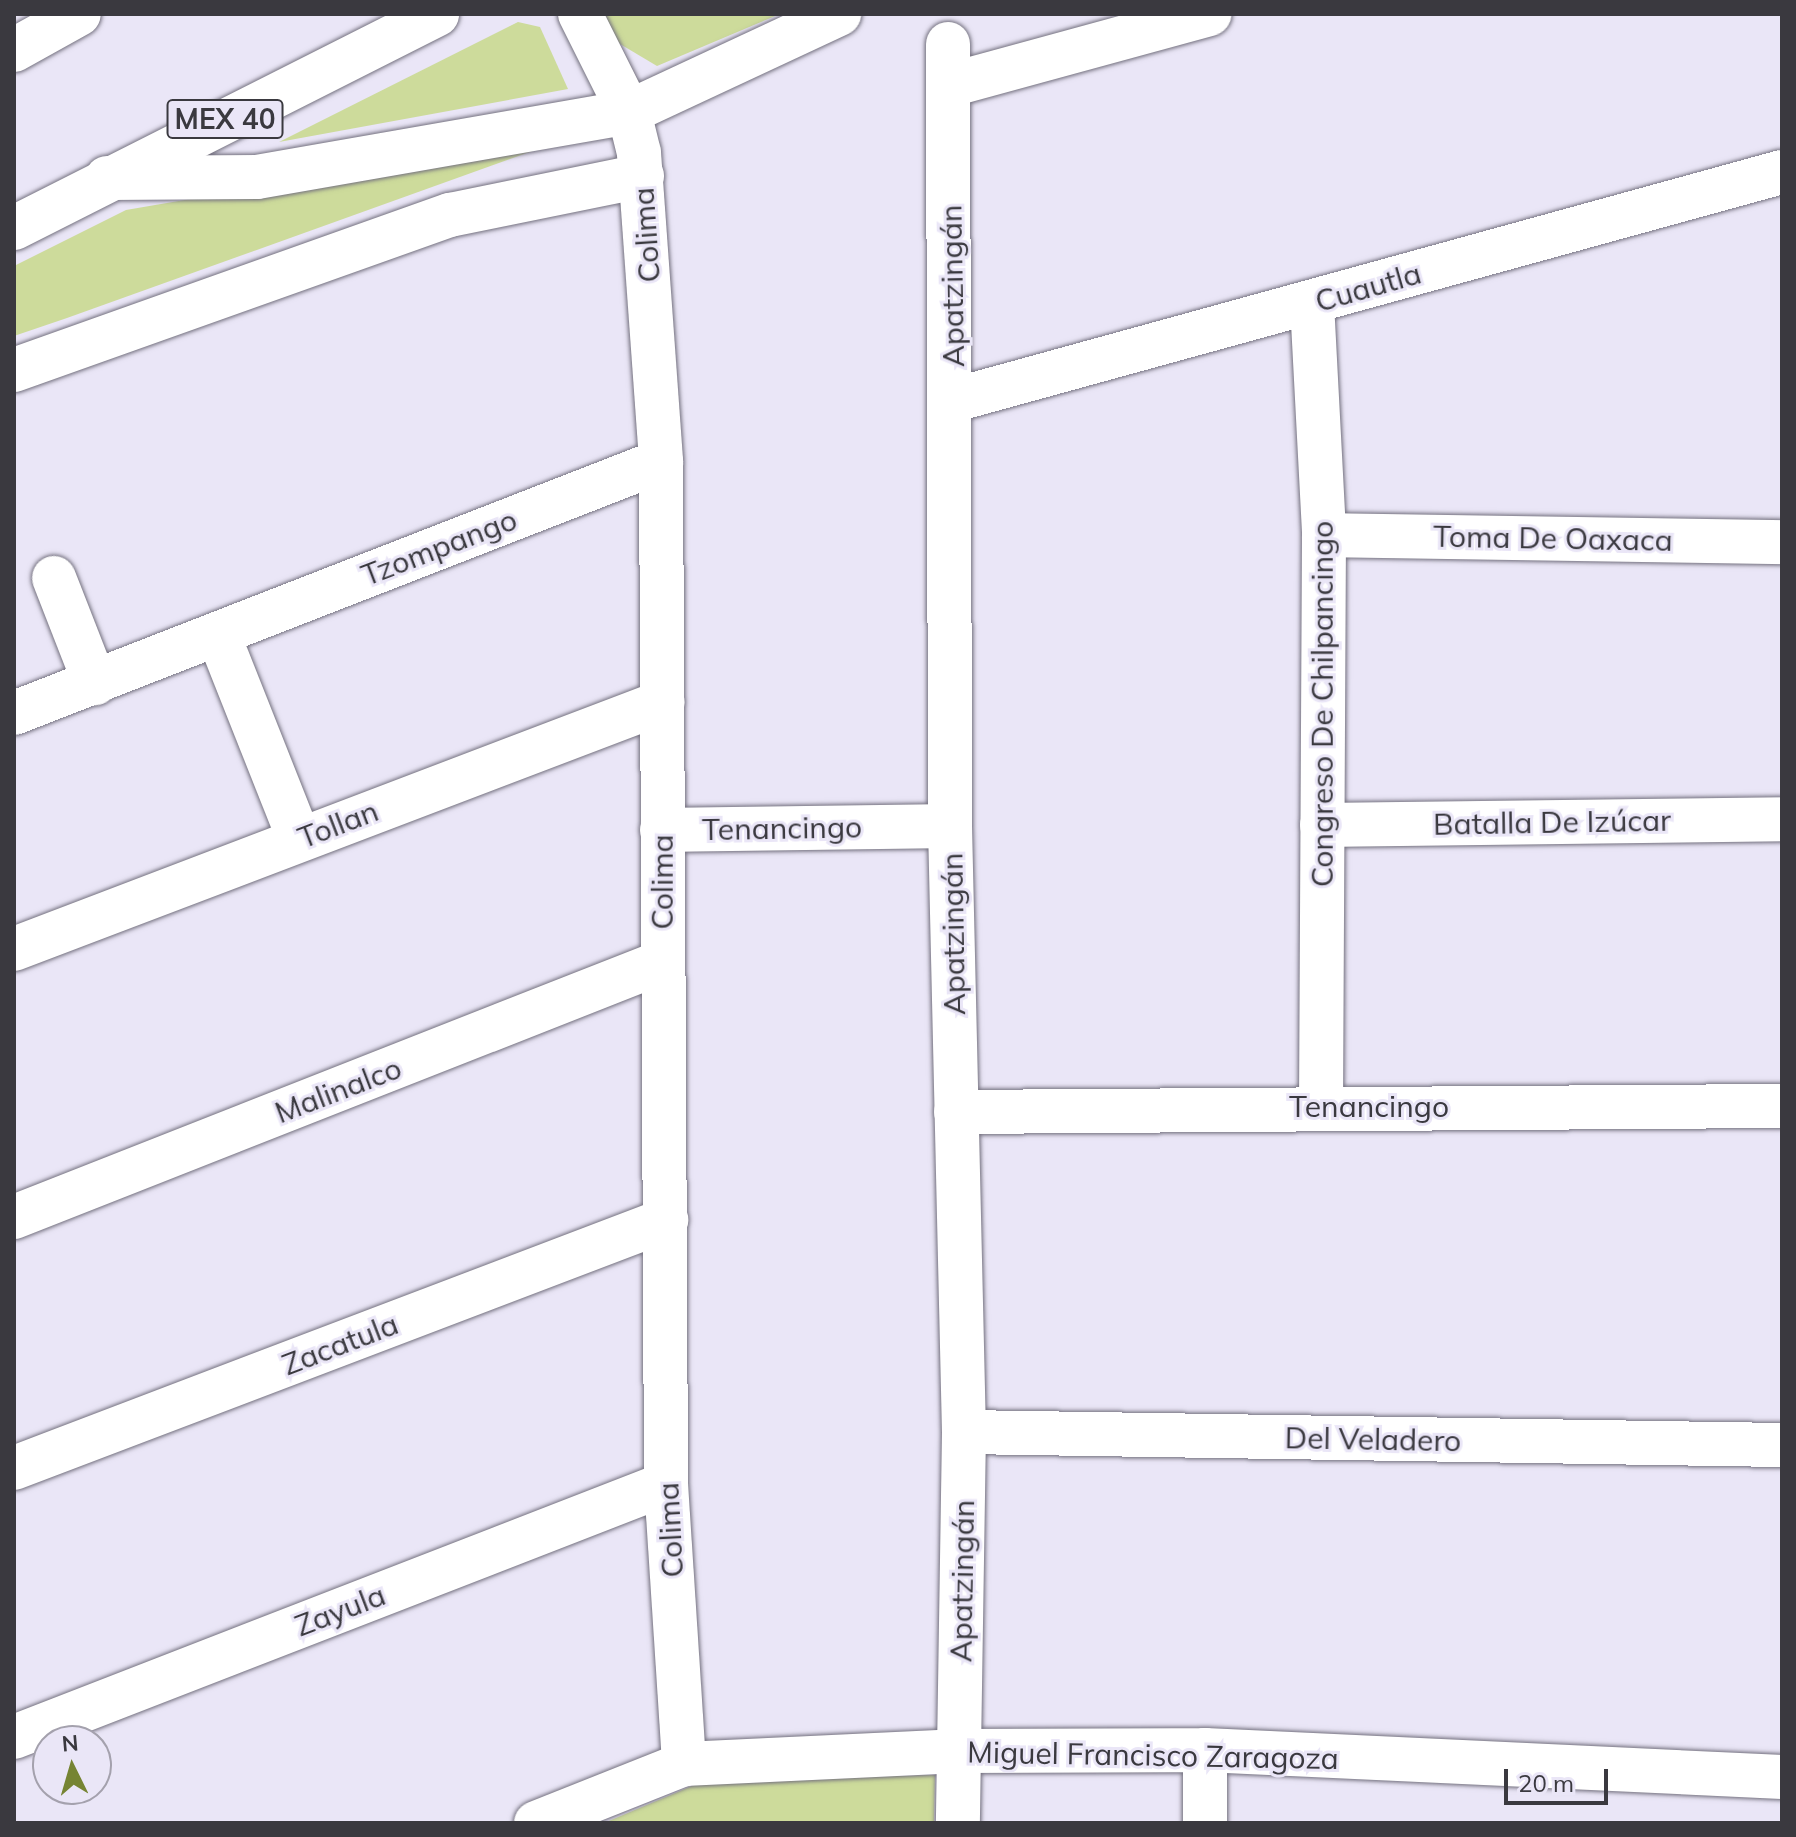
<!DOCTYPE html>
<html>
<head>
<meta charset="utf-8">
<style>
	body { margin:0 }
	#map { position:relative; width:1796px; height:1837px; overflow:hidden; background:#eae6f7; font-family:Mulish,sans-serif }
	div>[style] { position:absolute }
	.green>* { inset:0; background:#cddb9b }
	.roads { filter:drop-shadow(0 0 2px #74717f) drop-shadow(0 0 2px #74717f) }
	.minor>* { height:44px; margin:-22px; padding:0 22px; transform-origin:22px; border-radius:22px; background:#fff }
	.highway>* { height:44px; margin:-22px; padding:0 22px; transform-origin:22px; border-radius:22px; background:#fff }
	span { translate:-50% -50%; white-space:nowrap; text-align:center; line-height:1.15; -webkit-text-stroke:6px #eae6f7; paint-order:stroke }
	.shield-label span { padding:2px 6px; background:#eae6f7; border:2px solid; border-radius:6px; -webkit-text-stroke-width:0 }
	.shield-label { font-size:28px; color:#3a393f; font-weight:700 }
	.street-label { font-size:30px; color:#3a393f }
	.frame { position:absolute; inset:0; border:16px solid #3a393f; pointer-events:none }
	.north { position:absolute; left:32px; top:1725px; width:80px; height:80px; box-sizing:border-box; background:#eae6f7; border:2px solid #a4a1ad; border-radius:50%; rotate:355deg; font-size:22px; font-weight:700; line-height:32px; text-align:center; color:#3a393f }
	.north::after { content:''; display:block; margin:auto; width:28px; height:36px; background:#768433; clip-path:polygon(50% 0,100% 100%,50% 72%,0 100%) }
	.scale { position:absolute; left:1504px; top:1769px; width:104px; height:36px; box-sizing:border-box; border:4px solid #3a393f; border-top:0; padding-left:10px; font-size:24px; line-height:28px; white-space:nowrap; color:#3a393f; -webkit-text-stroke:6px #eae6f7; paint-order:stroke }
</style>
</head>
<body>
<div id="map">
	<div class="green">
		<div style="clip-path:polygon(605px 14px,780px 14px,657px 66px,615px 41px)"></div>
		<div style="clip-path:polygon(518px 22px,540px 27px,568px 89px,279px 142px)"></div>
		<div style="clip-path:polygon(591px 130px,67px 318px,14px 336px,14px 266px,126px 210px)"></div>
		<div style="clip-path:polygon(935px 1775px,934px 1823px,604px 1823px,706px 1780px)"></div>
	</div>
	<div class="roads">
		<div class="minor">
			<div style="left:580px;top:14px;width:110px;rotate:63.4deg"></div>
			<div style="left:629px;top:112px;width:42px;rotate:76.3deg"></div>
			<div style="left:639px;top:153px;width:309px;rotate:85.9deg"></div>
			<div style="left:661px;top:461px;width:1023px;rotate:89.72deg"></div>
			<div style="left:666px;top:1484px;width:281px;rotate:86.3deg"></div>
			<div style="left:948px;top:44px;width:782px;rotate:89.85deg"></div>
			<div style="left:950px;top:826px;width:606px;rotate:88.68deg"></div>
			<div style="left:964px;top:1432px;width:391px;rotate:90.9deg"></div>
			<div style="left:950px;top:85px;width:269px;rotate:-15.3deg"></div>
			<div style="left:1312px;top:303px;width:232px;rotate:87deg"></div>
			<div style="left:1324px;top:535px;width:571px;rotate:90.3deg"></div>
			<div style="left:14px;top:370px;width:463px;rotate:-19.6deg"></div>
			<div style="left:450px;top:215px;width:196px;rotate:-11.5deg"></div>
			<div style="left:954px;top:400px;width:859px;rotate:-15.4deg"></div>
			<div style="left:1324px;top:535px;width:458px;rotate:0.9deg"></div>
			<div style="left:54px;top:578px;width:113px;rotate:68.7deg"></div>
			<div style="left:218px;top:634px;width:220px;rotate:68.4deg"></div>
			<div style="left:14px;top:713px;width:694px;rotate:-21.28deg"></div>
			<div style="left:1322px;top:825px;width:460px;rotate:-0.7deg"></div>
			<div style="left:662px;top:830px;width:288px;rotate:-0.8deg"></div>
			<div style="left:14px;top:949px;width:694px;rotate:-20.84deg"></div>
			<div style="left:956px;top:1112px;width:826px;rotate:-0.42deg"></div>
			<div style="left:14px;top:1217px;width:696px;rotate:-21.48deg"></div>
			<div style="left:964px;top:1432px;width:818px;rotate:0.91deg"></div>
			<div style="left:14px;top:1468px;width:698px;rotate:-20.83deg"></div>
			<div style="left:14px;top:1737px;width:699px;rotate:-21.21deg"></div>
			<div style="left:1205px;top:1750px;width:73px;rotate:90deg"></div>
			<div style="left:536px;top:1823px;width:159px;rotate:-21.7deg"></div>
			<div style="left:684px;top:1764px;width:276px;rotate:-2.7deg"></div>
			<div style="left:960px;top:1751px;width:245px;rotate:-0.2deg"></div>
			<div style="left:1205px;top:1750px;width:578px;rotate:2.68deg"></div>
		</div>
		<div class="highway">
			<div style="left:14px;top:50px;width:74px;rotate:-29deg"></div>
			<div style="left:107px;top:178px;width:150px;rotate:-0.4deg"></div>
			<div style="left:257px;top:177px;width:378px;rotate:-9.9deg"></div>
			<div style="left:629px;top:112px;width:232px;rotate:-25deg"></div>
			<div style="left:14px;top:228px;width:474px;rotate:-26.8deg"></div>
		</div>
	</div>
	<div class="shield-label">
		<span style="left:225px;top:119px">MEX 40</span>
	</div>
	<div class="street-label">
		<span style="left:646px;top:235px;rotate:-94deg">Colima</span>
		<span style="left:952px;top:286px;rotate:-91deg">Apatzingán</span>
		<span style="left:1368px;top:287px;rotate:-16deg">Cuautla</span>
		<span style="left:1553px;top:538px;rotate:1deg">Toma De Oaxaca</span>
		<span style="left:439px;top:547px;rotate:-21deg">Tzompango</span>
		<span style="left:1322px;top:704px;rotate:-90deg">Congreso De Chilpancingo</span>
		<span style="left:1552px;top:822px;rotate:-1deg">Batalla De Izúcar</span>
		<span style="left:338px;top:824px;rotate:-21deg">Tollan</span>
		<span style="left:782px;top:828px;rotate:-1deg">Tenancingo</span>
		<span style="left:662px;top:882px;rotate:-90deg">Colima</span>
		<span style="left:953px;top:934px;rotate:-91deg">Apatzingán</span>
		<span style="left:338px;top:1090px;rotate:-21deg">Malinalco</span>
		<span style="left:1369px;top:1106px">Tenancingo</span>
		<span style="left:340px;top:1344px;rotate:-21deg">Zacatula</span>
		<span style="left:1373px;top:1439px;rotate:1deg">Del Veladero</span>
		<span style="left:670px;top:1530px;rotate:-93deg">Colima</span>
		<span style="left:962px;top:1581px;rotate:-89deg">Apatzingán</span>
		<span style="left:340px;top:1610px;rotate:-21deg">Zayula</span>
		<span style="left:1153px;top:1755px;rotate:1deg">Miguel Francisco Zaragoza</span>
	</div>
	<div class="frame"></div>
	<div class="north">N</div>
	<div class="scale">20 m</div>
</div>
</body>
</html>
